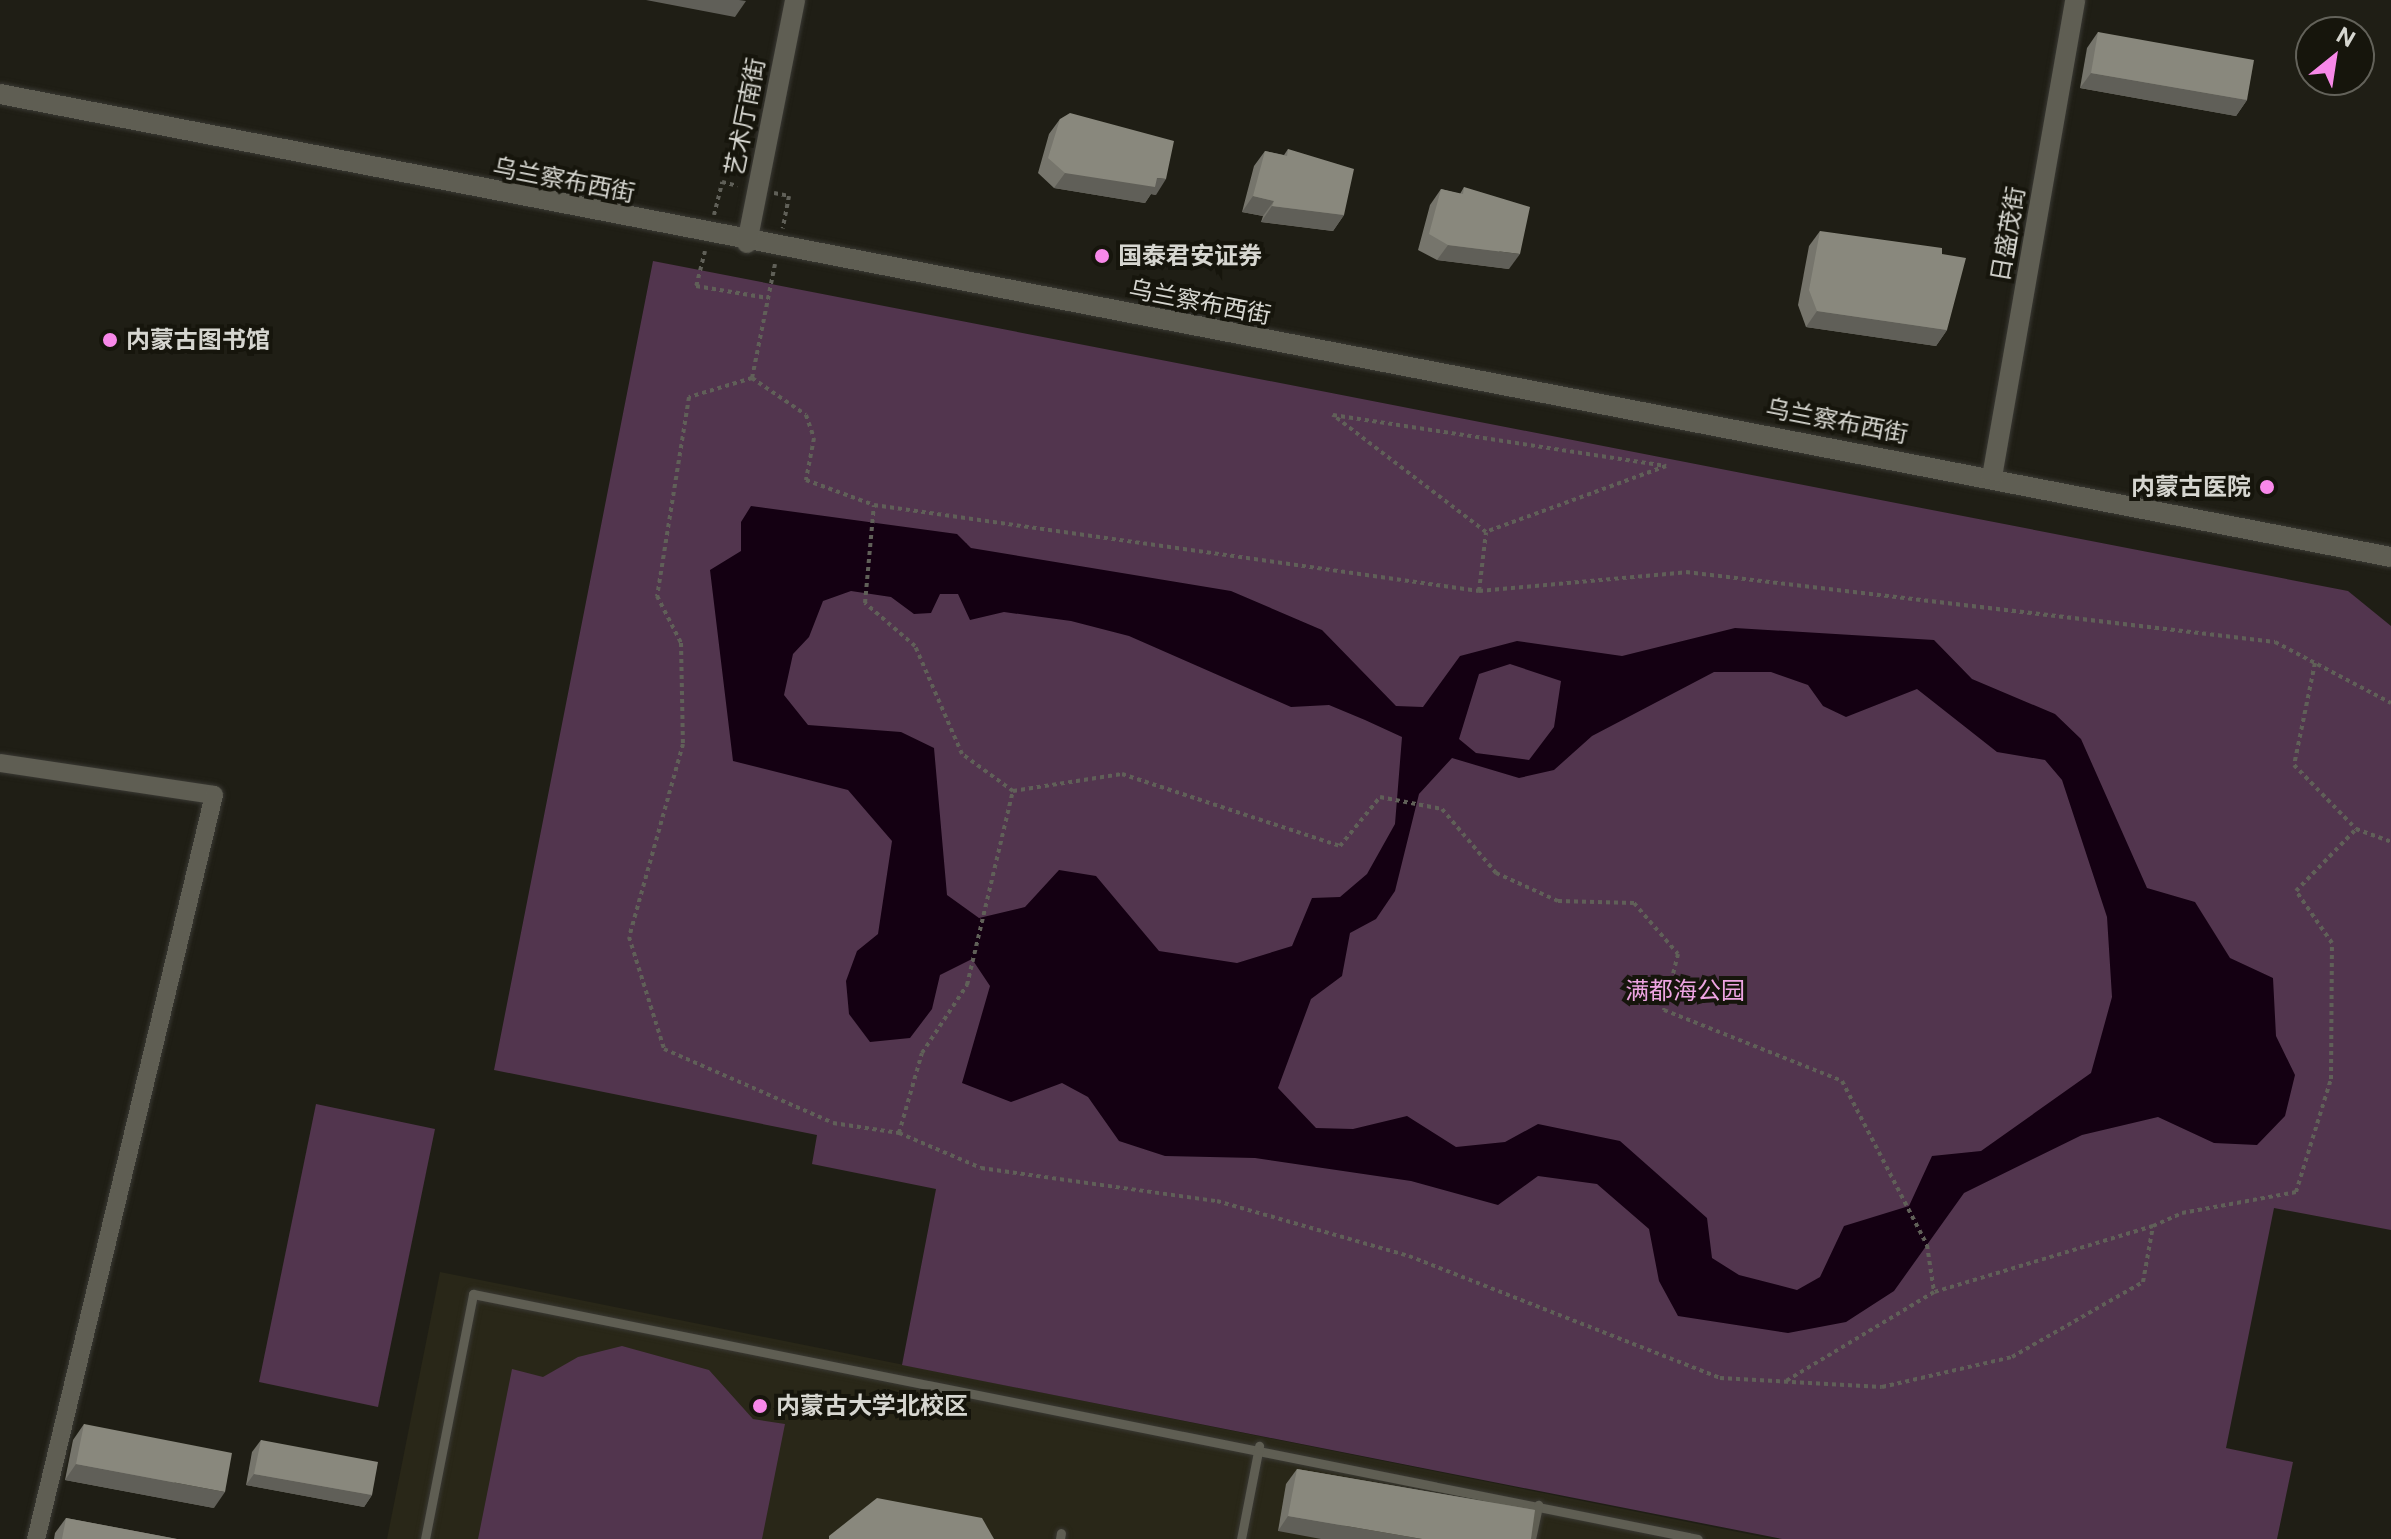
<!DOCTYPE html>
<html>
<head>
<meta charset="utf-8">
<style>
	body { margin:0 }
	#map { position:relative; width:2391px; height:1539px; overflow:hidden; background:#1f1e15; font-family:"Public Sans","Noto Sans SC",sans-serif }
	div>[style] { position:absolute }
	.built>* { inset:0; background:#292718 }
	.green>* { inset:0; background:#52354e }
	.water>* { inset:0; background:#140012 }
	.path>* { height:4px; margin-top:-2px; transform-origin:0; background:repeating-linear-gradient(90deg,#606058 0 4px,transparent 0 8px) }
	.roads { filter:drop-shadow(0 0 2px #3a3934) drop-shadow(0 0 2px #3a3934) }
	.service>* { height:9px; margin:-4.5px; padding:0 4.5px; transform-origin:4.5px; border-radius:4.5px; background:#5f5e53 }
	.minor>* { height:18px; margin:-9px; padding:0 9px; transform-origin:9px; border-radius:9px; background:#5f5e53 }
	.tertiary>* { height:20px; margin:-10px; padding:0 10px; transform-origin:10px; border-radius:10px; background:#5f5e53 }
	.wall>* { inset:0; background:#76756c }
	.shaded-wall>* { inset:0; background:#605f58 }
	.building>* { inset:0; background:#89887d }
	.dots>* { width:22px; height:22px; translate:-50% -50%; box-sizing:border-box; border:4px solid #16150c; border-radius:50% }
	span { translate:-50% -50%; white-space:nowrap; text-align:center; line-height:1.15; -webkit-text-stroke:8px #16150c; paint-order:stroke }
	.street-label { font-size:24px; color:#d6d6d0 }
	.poi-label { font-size:24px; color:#d6d6d0; font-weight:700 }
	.left { translate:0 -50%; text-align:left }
	.right { translate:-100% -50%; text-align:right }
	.park-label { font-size:24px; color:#eea5e2 }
	.north { position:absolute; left:2295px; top:16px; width:80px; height:80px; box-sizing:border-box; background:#16150c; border:2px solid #63625a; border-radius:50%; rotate:30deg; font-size:22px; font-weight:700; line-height:32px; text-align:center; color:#d6d6d0 }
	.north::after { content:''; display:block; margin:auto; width:28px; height:36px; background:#f888e9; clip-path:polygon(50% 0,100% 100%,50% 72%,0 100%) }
</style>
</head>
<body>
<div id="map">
	<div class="built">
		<div style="clip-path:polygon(440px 1272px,1773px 1539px,387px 1539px)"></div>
	</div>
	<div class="green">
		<div style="clip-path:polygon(653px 261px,2348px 591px,2391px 626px,2391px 1230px,2274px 1208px,2226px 1448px,2293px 1462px,2277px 1539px,1782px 1539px,902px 1365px,936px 1189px,812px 1164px,817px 1135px,494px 1070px)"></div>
		<div style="clip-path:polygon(316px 1104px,435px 1129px,378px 1407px,259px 1382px)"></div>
		<div style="clip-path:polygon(622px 1346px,709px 1370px,753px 1419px,785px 1424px,762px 1539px,478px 1539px,512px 1369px,543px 1377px,578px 1357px)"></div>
	</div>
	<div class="water">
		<div style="clip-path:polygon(evenodd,751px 506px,957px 534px,971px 548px,1231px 591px,1322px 630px,1396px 706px,1423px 707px,1460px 656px,1517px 641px,1622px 656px,1735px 628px,1934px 640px,1972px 679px,2055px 714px,2081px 739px,2147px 888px,2195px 902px,2230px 958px,2273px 978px,2276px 1036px,2295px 1075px,2285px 1116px,2257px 1145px,2214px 1143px,2158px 1117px,2082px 1135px,1964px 1193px,1894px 1291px,1846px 1322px,1788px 1333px,1678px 1316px,1659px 1281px,1649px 1229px,1597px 1184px,1538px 1176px,1498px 1205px,1411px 1181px,1255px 1158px,1165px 1156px,1119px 1141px,1088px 1097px,1062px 1083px,1011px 1102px,962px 1083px,990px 986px,972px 959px,940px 975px,932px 1009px,910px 1038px,870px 1042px,849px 1014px,846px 981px,857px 951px,878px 934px,892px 841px,848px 790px,733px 761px,710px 570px,741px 551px,741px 522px,751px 506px,851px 591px,891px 597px,914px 614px,931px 613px,940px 594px,958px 594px,970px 620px,1004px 612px,1071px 621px,1129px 636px,1291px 707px,1329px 705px,1365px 720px,1402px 737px,1395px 824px,1367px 874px,1340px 897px,1312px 898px,1292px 946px,1237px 963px,1159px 951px,1096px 876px,1059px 870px,1025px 907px,979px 918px,947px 895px,934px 748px,901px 732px,808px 725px,784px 695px,793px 654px,809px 637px,823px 601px,851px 591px,751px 506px,1510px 664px,1561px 681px,1554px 727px,1529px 760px,1476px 753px,1459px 739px,1479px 674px,1510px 664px,751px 506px,1714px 672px,1771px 672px,1808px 685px,1823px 706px,1846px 717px,1917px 689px,1997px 752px,2045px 760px,2062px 780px,2107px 917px,2112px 997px,2091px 1073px,1981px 1151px,1932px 1156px,1909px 1206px,1844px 1226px,1820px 1277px,1797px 1290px,1739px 1275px,1712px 1258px,1707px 1218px,1620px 1141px,1538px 1124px,1505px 1142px,1456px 1147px,1407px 1116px,1353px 1129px,1316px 1128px,1278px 1088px,1311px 999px,1342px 976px,1350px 933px,1376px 919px,1395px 891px,1419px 794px,1452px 758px,1519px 778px,1554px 770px,1592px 736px,1714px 672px)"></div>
	</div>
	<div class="path">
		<div style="left:774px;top:193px;width:15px;rotate:11deg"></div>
		<div style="left:789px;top:196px;width:33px;rotate:101deg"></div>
		<div style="left:714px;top:215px;width:34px;rotate:-76deg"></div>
		<div style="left:722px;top:182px;width:16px;rotate:14deg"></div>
		<div style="left:705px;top:251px;width:36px;rotate:104deg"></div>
		<div style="left:696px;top:286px;width:73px;rotate:9.5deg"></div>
		<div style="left:775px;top:264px;width:116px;rotate:101.4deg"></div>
		<div style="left:752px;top:378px;width:65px;rotate:34.4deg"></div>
		<div style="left:806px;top:415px;width:24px;rotate:71deg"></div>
		<div style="left:814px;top:438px;width:43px;rotate:100.8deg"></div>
		<div style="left:806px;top:480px;width:72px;rotate:20.2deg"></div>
		<div style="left:874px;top:505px;width:611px;rotate:8.09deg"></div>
		<div style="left:1479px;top:591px;width:208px;rotate:-5.2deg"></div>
		<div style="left:1686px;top:572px;width:593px;rotate:6.78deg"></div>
		<div style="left:2275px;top:642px;width:131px;rotate:27.7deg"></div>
		<div style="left:752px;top:378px;width:66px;rotate:163.2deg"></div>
		<div style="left:689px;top:397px;width:202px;rotate:99.1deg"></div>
		<div style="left:657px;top:596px;width:53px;rotate:62.9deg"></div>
		<div style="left:681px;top:643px;width:101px;rotate:88.9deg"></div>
		<div style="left:683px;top:744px;width:200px;rotate:105.6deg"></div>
		<div style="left:629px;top:937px;width:117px;rotate:72.6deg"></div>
		<div style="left:664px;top:1049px;width:184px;rotate:23.6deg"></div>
		<div style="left:833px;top:1123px;width:67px;rotate:8.6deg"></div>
		<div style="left:899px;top:1133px;width:83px;rotate:-74deg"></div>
		<div style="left:922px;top:1053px;width:82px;rotate:-56.5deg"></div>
		<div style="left:967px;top:985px;width:199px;rotate:-76.7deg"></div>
		<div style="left:1013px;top:791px;width:63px;rotate:-144deg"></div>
		<div style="left:962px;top:754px;width:118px;rotate:-113.5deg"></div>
		<div style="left:915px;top:646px;width:66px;rotate:-139.3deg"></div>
		<div style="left:865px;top:603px;width:98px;rotate:-84.8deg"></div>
		<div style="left:1333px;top:415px;width:337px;rotate:8.7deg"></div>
		<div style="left:1666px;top:466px;width:192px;rotate:159.9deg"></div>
		<div style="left:1486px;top:532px;width:193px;rotate:-142.6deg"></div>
		<div style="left:1479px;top:591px;width:59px;rotate:-83.2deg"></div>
		<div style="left:2315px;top:663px;width:104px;rotate:101.6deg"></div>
		<div style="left:2294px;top:765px;width:89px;rotate:45.9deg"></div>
		<div style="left:2356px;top:829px;width:37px;rotate:20deg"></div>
		<div style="left:1013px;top:791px;width:110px;rotate:-8.9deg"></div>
		<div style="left:1122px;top:774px;width:230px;rotate:18.3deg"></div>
		<div style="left:1340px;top:846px;width:63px;rotate:-50.8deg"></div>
		<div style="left:1380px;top:797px;width:63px;rotate:11deg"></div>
		<div style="left:1442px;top:809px;width:84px;rotate:49.8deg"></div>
		<div style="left:1496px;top:873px;width:68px;rotate:24.3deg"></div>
		<div style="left:1558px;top:901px;width:76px;rotate:1.5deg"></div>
		<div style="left:1634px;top:903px;width:67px;rotate:49.2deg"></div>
		<div style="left:1678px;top:954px;width:58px;rotate:104deg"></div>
		<div style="left:1664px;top:1010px;width:192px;rotate:21.7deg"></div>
		<div style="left:1842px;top:1081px;width:185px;rotate:62.6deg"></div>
		<div style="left:1927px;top:1245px;width:48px;rotate:81.5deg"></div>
		<div style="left:899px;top:1133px;width:89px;rotate:23.1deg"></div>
		<div style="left:981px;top:1168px;width:238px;rotate:8deg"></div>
		<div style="left:1217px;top:1201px;width:200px;rotate:16deg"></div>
		<div style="left:1409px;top:1256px;width:334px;rotate:21.4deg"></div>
		<div style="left:1720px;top:1378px;width:162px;rotate:3.2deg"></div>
		<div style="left:1882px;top:1387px;width:133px;rotate:-13deg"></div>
		<div style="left:2012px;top:1357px;width:151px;rotate:-29.8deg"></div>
		<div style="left:2143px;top:1282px;width:57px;rotate:-79.9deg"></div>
		<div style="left:2153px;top:1226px;width:229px;rotate:163.2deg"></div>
		<div style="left:1934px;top:1292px;width:175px;rotate:149deg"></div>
		<div style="left:2153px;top:1226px;width:32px;rotate:-24deg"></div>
		<div style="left:2182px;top:1213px;width:116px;rotate:-10.4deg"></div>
		<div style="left:2296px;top:1192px;width:118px;rotate:-72.8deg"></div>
		<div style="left:2331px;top:1079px;width:136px;rotate:-89.6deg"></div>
		<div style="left:2332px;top:943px;width:63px;rotate:-124.7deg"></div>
		<div style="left:2296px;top:891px;width:86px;rotate:-45.9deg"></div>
	</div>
	<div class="roads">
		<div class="service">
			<div style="left:425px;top:1539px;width:250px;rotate:-78.9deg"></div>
			<div style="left:473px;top:1294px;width:1249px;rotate:11.31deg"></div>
			<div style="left:1060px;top:1539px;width:6px;rotate:-81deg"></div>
			<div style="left:1241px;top:1539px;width:95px;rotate:-79deg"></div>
			<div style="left:1531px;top:1539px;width:35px;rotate:-78deg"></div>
		</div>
		<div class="minor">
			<div style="left:0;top:763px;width:216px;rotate:8.5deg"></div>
			<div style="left:214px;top:795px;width:765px;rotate:103.45deg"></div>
		</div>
		<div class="tertiary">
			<div style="left:0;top:94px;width:2435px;rotate:10.96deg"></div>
			<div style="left:747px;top:243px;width:248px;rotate:-78.8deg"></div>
			<div style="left:1992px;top:477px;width:484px;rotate:-80.1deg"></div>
		</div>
	</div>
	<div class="wall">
		<div style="clip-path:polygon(2098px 32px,2247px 100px,2236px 116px,2080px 88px,2087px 48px)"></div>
		<div style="clip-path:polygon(1060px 119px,1156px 195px,1151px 194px,1145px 203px,1054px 188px,1038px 173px,1049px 134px)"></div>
		<div style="clip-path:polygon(1288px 149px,1344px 215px,1333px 231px,1261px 222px,1263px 216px,1242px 212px,1254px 166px,1265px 151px,1284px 155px)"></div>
		<div style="clip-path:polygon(1464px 187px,1509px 269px,1437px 260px,1418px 250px,1430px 205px,1441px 189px,1460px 194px)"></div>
		<div style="clip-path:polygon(1820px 231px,1947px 330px,1936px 346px,1806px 327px,1798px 305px,1809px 246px)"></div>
		<div style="clip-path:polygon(84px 1424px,214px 1508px,65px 1480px,73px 1440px)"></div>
		<div style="clip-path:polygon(261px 1440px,372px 1495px,364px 1507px,246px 1485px,252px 1452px)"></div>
		<div style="clip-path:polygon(1297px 1469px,1535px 1510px,1278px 1531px,1286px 1484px)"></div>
		<div style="clip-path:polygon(66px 1518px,177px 1539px,54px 1539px,55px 1533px)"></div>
	</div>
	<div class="shaded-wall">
		<div style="clip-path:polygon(646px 0,739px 0,746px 1px,735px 17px)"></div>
		<div style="clip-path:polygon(2091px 73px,2247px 100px,2236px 116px,2080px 88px)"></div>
		<div style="clip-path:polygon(1065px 173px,1157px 178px,1166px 179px,1156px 195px,1151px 194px,1145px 203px,1054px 188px)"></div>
		<div style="clip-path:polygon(1253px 196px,1274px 201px,1263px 216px,1242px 212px)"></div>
		<div style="clip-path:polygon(1272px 206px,1344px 215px,1333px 231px,1261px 222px)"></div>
		<div style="clip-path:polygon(1448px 245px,1520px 254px,1509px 269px,1437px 260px)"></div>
		<div style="clip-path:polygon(1817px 311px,1947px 330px,1936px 346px,1806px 327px)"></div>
		<div style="clip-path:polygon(76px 1464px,225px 1492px,214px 1508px,65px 1480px)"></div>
		<div style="clip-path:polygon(254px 1474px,372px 1495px,364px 1507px,246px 1485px)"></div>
		<div style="clip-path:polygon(1288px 1516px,1422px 1539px,1321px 1539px,1278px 1531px)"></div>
	</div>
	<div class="building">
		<div style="clip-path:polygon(2098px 32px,2254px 60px,2247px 100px,2091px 73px)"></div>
		<div style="clip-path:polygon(1070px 113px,1174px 141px,1166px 179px,1157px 178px,1155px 187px,1065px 173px,1048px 158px,1060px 119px)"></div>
		<div style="clip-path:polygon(1288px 149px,1354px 169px,1344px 215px,1272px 206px,1274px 201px,1253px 196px,1265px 151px,1287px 156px)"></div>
		<div style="clip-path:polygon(1464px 187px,1530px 207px,1520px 254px,1448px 245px,1429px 234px,1441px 189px,1463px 194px)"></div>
		<div style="clip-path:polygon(1820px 231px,1942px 248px,1942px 254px,1966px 258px,1947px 330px,1817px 311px,1809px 290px)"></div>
		<div style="clip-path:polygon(84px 1424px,232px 1453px,225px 1492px,76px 1464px)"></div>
		<div style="clip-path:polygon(261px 1440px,378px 1462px,372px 1495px,254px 1474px)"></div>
		<div style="clip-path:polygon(1297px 1469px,1535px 1510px,1531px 1539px,1422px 1539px,1288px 1516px)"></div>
		<div style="clip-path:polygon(877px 1498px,982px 1518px,994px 1539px,829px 1539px,829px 1536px)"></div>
		<div style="clip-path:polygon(66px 1518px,177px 1539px,62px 1539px)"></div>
	</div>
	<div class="dots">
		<div style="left:1102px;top:256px;background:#f888e9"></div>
		<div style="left:110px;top:340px;background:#f888e9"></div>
		<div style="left:2267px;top:487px;background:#f888e9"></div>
		<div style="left:760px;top:1406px;background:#f888e9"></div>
	</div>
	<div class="street-label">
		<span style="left:745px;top:117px;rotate:-79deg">艺术厅南街</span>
		<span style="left:564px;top:180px;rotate:11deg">乌兰察布西街</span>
		<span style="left:2008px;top:234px;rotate:-80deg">日盛茂街</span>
		<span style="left:1200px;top:302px;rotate:11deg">乌兰察布西街</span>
		<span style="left:1837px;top:421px;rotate:11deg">乌兰察布西街</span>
	</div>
	<div class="poi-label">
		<span class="left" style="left:1118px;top:256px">国泰君安证券</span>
		<span class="left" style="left:126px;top:340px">内蒙古图书馆</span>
		<span class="right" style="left:2251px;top:487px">内蒙古医院</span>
		<span class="left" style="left:776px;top:1406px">内蒙古大学北校区</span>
	</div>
	<div class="park-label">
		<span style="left:1685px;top:991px">满都海公园</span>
	</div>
	<div class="north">N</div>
</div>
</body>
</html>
